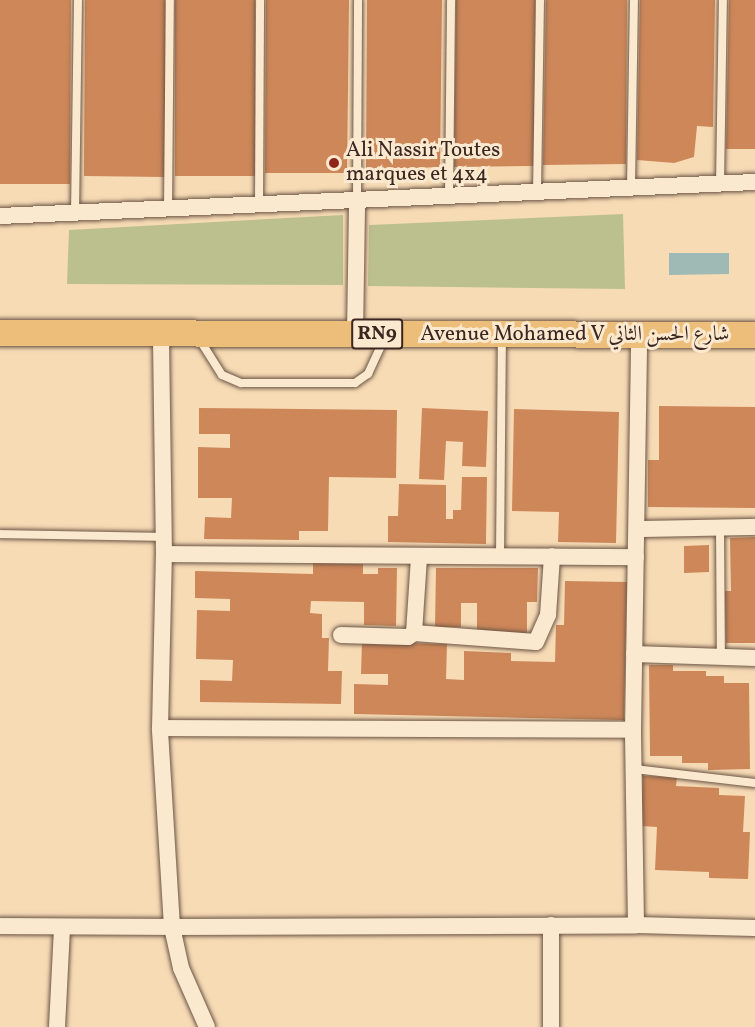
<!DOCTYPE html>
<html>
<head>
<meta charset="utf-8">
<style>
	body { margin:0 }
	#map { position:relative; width:755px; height:1027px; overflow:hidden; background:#f7dbb5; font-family:Vollkorn,Amiri,serif }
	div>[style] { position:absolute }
	.green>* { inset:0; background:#bcc08e }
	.water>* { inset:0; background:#9fb9b4 }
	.building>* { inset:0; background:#cd8759 }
	.roads { filter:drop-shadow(0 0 2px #6a5445) drop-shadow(0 0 2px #6a5445) }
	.service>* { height:8px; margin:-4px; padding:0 4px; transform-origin:4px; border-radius:4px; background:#fae8cf }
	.minor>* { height:16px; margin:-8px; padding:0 8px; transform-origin:8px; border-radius:8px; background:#fae8cf }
	.primary>* { height:26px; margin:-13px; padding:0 13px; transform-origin:13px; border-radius:13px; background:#ecbe7a }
	.dots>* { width:16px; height:16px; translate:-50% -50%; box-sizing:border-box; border:3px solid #fae8cf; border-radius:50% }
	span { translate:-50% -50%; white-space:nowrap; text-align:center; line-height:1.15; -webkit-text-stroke:6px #fae8cf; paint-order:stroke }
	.shield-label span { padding:2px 4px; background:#fae8cf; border:2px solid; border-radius:4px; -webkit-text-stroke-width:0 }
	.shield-label { font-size:20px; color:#3b2720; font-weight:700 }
	.poi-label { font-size:21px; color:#3b2720 }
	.left { translate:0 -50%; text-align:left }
	.street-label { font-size:21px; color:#3b2720 }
</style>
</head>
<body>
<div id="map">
	<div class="green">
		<div style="clip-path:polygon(623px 214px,625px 289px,368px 286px,369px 225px)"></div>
		<div style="clip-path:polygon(343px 215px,343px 285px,67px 284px,69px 230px)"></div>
	</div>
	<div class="water">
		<div style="clip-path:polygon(669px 253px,729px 253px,729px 274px,669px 275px)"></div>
	</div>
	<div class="building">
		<div style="clip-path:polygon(0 0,71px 0,70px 184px,0 184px)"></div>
		<div style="clip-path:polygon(85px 0,165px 0,165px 177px,84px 176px)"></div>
		<div style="clip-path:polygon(175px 0,255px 0,255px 176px,175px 176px)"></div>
		<div style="clip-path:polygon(266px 0,349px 0,347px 173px,265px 173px)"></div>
		<div style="clip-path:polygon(367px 0,442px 0,440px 167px,366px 170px)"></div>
		<div style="clip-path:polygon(456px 0,535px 0,534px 166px,454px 167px)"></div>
		<div style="clip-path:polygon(546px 0,627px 0,626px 164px,543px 165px)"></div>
		<div style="clip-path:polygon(640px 0,715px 0,713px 127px,697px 126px,694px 157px,674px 163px,637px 160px)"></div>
		<div style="clip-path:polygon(729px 0,755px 0,755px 149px,726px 149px)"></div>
		<div style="clip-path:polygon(659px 406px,755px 407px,755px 508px,648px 507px,648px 460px,659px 460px)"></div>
		<div style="clip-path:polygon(199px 408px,397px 410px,396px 478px,329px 477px,328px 531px,299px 531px,299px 540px,204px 539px,205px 517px,231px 518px,232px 498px,198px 498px,198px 447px,230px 448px,230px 434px,199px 434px)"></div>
		<div style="clip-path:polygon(422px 408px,488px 411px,486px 467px,462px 466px,463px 442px,446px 441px,444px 480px,419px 479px)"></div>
		<div style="clip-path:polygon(514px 409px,619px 412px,616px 543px,558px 542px,559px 512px,512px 511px)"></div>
		<div style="clip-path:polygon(462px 477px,487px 477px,486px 544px,388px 542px,388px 516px,398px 516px,399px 484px,446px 485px,446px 519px,453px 519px,453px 510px,461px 510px)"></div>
		<div style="clip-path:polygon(755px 537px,755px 643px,726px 643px,725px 591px,731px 591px,730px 538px)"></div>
		<div style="clip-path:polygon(709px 545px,709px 572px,684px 573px,684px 546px)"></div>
		<div style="clip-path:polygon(313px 563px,363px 564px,363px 574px,378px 574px,378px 568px,397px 568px,396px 626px,364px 625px,364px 602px,311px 601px,310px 613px,322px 614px,322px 638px,329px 638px,328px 671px,342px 671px,341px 704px,200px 702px,200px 680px,232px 681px,233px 660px,196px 659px,197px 610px,230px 611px,230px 599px,195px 598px,195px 571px,313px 574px)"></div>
		<div style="clip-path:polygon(436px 568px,538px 568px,537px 602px,527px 602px,527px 635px,477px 635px,477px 603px,461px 603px,461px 627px,435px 627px)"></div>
		<div style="clip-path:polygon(565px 581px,627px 582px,624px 720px,354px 714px,354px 684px,388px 685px,388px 674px,361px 674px,362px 642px,447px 644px,446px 679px,464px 680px,464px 651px,511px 653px,511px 661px,555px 662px,556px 625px,564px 625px)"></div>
		<div style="clip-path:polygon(649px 665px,673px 665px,673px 671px,706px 671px,706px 676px,724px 676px,724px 683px,749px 683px,750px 769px,708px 770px,708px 763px,682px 763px,682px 756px,650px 756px)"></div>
		<div style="clip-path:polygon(643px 776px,677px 777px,676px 786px,719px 788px,719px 795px,745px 796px,743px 832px,750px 832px,748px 879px,709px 878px,709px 872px,655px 870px,657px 827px,641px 826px)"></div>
	</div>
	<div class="roads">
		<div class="service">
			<div style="left:720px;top:184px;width:184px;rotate:-89.1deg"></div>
			<div style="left:631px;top:187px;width:187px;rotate:-89.1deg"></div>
			<div style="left:537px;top:192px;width:192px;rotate:-89.1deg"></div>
			<div style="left:449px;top:196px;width:196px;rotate:-89.4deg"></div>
			<div style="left:357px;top:200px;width:200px;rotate:-89.7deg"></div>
			<div style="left:259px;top:205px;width:205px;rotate:-89.7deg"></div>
			<div style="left:168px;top:210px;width:210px;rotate:-89.5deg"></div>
			<div style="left:75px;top:214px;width:214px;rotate:-89.2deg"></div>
			<div style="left:198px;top:337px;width:45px;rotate:57.7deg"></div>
			<div style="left:222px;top:375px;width:21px;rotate:23deg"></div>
			<div style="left:241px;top:383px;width:114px"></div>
			<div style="left:355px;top:383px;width:16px;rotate:-35deg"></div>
			<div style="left:368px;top:374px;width:41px;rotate:-65.3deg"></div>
			<div style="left:720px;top:528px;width:128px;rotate:89.6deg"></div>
			<div style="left:0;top:534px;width:164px;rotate:1deg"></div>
			<div style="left:500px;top:556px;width:219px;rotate:-89.5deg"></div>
			<div style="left:634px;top:769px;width:122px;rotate:6.6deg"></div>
		</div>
		<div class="minor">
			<div style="left:0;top:216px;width:756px;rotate:-2.58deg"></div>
			<div style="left:355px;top:334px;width:134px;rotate:-89.1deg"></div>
			<div style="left:637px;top:529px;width:118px;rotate:-1deg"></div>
			<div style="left:164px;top:554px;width:472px;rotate:0.4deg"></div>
			<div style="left:414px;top:633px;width:122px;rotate:4.2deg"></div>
			<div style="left:536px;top:642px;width:30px;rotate:-66deg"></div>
			<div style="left:548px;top:615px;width:59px;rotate:-86.1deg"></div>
			<div style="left:341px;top:635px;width:67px;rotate:1.7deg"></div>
			<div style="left:408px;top:637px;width:7px;rotate:-34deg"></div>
			<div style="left:414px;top:633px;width:76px;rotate:-86.2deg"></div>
			<div style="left:634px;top:654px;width:121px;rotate:1.9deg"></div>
			<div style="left:160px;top:728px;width:473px;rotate:0.2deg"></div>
			<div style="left:551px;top:925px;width:102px;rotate:90deg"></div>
			<div style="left:636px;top:925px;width:195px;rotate:-90.9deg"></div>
			<div style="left:633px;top:730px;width:395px;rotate:-89.1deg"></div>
			<div style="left:0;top:926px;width:172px;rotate:0.3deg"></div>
			<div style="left:172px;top:927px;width:199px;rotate:-93.5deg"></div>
			<div style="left:160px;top:728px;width:174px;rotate:-88.7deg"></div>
			<div style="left:164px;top:554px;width:219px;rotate:-90.8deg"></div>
			<div style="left:57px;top:1027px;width:100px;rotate:-87.1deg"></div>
			<div style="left:207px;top:1027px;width:64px;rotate:-113.8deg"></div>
			<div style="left:181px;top:968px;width:42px;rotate:-102.4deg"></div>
			<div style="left:172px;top:927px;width:464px;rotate:-0.2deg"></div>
			<div style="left:636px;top:925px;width:119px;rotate:1.4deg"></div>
		</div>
		<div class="primary">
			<div style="left:0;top:333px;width:755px;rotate:0.15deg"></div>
		</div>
	</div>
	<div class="dots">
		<div style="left:334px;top:163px;background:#8f2418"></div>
	</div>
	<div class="shield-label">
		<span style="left:377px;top:334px">RN9</span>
	</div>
	<div class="poi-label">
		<span class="left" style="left:346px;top:163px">Ali Nassir Toutes<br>marques et 4x4</span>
	</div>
	<div class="street-label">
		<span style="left:575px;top:335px">Avenue Mohamed V شارع الحسن الثاني</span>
	</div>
</div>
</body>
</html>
